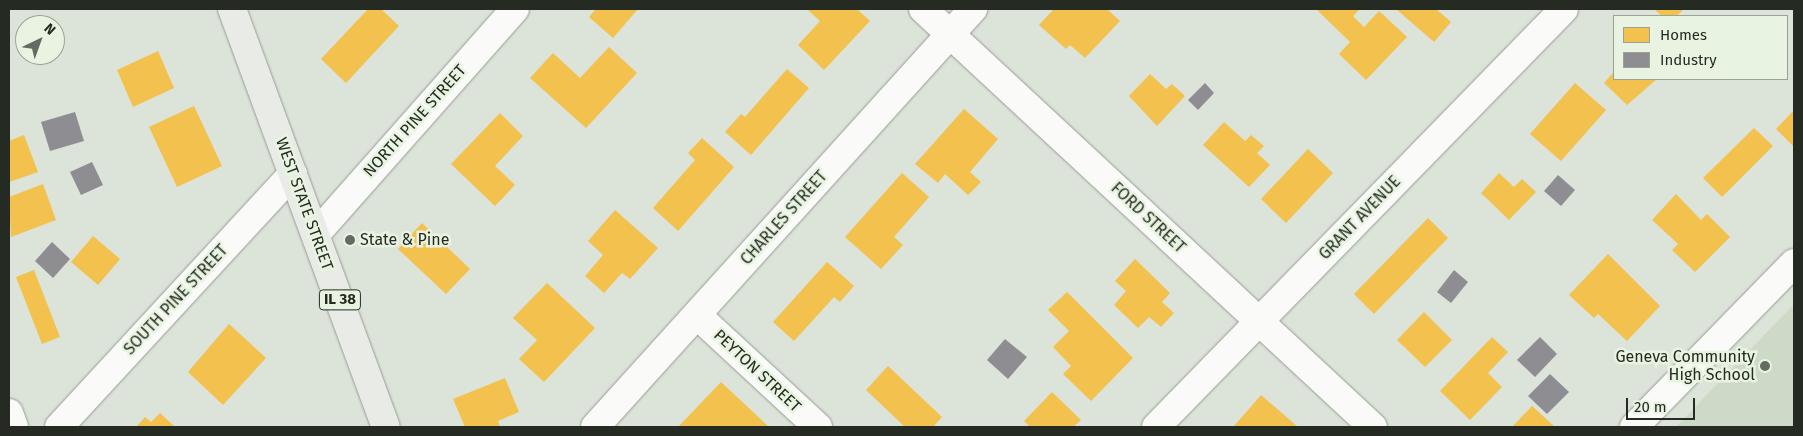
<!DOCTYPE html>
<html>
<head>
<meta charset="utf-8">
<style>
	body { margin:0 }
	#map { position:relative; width:1803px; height:436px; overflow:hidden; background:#dce3d8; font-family:"Fira Sans",sans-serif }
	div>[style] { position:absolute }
	.built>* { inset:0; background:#cedac8 }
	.homes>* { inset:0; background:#f2c14e }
	.industry>* { inset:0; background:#8d8d92 }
	.roads { filter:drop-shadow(0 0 1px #979d94) drop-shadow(0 0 1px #979d94) }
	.minor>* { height:28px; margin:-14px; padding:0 14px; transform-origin:14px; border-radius:14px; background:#fafbf9 }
	.major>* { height:28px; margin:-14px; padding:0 14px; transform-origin:14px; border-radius:14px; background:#e9ece6 }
	.dots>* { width:14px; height:14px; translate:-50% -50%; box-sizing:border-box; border:2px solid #e8f4e1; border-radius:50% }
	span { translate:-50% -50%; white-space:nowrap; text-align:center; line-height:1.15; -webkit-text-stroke:5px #e8f4e1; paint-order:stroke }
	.shield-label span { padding:1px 4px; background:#e8f4e1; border:1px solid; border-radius:4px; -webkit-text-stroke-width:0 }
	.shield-label { font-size:15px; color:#252a23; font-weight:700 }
	.street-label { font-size:16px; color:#252a23 }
	.poi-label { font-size:16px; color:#252a23 }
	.left { translate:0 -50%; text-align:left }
	.right { translate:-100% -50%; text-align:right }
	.frame { position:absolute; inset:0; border:10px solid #252a23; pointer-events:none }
	.legend { position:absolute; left:1613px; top:15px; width:175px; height:65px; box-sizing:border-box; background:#e8f4e1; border:1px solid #9aa395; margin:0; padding:6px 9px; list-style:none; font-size:15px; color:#252a23 }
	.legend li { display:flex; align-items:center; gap:10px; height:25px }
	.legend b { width:25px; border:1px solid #9aa395 }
	.north { position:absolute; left:15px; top:15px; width:50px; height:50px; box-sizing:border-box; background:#e8f4e1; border:1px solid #9aa395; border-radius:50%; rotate:42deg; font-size:14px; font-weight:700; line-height:20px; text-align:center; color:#252a23 }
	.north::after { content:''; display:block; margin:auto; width:18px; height:22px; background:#656b62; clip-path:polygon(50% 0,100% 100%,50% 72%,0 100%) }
	.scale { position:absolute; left:1626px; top:398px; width:69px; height:22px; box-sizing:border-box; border:2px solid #252a23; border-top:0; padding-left:6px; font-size:15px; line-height:18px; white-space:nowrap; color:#252a23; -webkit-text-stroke:4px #e8f4e1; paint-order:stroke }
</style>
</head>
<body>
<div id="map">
	<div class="built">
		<div style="clip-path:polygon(1794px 304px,1794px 427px,1676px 427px)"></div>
	</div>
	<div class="homes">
		<div style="clip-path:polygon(368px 9px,381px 9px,399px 26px,346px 83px,321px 59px)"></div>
		<div style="clip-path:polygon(596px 9px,638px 9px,613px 38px,589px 17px)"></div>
		<div style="clip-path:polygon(807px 9px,857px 9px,870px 21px,824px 70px,798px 45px,820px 21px)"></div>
		<div style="clip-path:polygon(1054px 9px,1107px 9px,1120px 21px,1085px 58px,1070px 45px,1066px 49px,1039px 25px)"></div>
		<div style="clip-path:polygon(1316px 9px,1360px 9px,1353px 16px,1364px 27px,1379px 11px,1407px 37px,1366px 80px,1339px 54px,1350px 42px)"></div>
		<div style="clip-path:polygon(1396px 9px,1436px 9px,1451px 22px,1434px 42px)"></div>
		<div style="clip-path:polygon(1654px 9px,1684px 9px,1677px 16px,1662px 16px)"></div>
		<div style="clip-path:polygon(609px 47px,637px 73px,586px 128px,530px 78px,553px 53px,580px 78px)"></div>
		<div style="clip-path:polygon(158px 51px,174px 88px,133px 107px,117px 70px)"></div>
		<div style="clip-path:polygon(787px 69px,809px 88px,751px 155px,725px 132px,741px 114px,745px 117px)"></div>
		<div style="clip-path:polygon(1614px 72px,1614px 79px,1657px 79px,1627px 105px,1604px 83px)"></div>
		<div style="clip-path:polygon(1150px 74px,1166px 89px,1172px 84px,1185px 96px,1157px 126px,1129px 96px)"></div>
		<div style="clip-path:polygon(1575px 83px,1606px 110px,1561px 161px,1530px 134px)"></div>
		<div style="clip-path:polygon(194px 106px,222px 166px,177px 187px,149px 127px)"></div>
		<div style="clip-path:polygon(964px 109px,998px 139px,970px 172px,981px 182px,968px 195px,945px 174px,938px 183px,915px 164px)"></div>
		<div style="clip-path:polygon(1794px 110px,1794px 147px,1776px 129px)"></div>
		<div style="clip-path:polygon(500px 113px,523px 136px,495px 166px,515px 185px,495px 206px,451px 164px)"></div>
		<div style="clip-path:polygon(1224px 122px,1245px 141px,1251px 135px,1264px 146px,1257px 153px,1270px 165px,1249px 187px,1203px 145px)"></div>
		<div style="clip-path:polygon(1754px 128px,1773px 146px,1722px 197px,1703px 178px)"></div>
		<div style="clip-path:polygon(24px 135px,38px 172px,9px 182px,9px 141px)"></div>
		<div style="clip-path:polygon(702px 138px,734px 167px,678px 231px,653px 208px,695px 160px,688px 153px)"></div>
		<div style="clip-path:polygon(1308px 149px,1333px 173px,1286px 223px,1261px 199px)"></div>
		<div style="clip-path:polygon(902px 173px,929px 197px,894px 237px,903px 245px,881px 269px,845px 237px)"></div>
		<div style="clip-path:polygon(1499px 173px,1514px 187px,1522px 179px,1536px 192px,1509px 220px,1481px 193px)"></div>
		<div style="clip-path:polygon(43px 184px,56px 220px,11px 237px,9px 197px)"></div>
		<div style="clip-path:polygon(1676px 194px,1701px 220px,1707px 214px,1730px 237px,1695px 272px,1672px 250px,1678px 244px,1652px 220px)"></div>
		<div style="clip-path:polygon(615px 210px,658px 248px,630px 279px,622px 273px,604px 293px,585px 276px,603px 255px,588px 241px)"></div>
		<div style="clip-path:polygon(1428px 218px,1448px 238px,1374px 314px,1354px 294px)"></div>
		<div style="clip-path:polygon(422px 223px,470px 269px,446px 294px,398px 249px)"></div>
		<div style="clip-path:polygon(93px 236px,120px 259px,98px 285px,71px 262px)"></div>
		<div style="clip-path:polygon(1608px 254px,1660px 306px,1627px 341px,1598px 314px,1594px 318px,1569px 295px)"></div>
		<div style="clip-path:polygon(1135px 259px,1170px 293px,1162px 302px,1174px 313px,1161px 327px,1149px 317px,1138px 328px,1114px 305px,1126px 291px,1115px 281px)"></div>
		<div style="clip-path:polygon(827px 262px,854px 286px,840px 302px,834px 297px,794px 341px,773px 322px)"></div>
		<div style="clip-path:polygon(34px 270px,60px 337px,42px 344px,16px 277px)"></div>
		<div style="clip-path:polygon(547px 283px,595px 328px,544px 382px,519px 359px,537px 340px,513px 318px)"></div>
		<div style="clip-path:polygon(1067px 292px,1133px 358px,1091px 401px,1063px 374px,1071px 366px,1053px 347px,1069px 331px,1048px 310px)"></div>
		<div style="clip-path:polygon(1424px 312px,1452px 340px,1425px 367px,1397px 340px)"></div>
		<div style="clip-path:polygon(229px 324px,266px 358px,223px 405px,188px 372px)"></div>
		<div style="clip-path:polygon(1492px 337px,1508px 352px,1488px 373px,1502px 387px,1470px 420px,1440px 391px)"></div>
		<div style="clip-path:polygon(888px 366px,942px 417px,933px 427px,905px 427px,866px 390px)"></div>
		<div style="clip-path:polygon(505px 378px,519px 412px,498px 421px,500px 427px,465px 427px,453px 399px)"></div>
		<div style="clip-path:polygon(721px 382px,769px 427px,678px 427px)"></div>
		<div style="clip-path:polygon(1052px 392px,1081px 420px,1073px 427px,1030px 427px,1024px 421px)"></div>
		<div style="clip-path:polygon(1261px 395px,1298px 427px,1234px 426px)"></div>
		<div style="clip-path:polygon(1532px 406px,1555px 427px,1512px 427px)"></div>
		<div style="clip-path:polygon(160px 413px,175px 427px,136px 427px,145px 417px,151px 422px)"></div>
	</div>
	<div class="industry">
		<div style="clip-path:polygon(1205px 83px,1214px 93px,1198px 110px,1188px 100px)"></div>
		<div style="clip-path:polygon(75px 112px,84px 141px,50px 151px,41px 122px)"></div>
		<div style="clip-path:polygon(92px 162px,103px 185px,81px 195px,70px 172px)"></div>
		<div style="clip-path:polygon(1558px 175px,1575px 190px,1561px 206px,1544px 191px)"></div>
		<div style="clip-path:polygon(52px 242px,70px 259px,53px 278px,35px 261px)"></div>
		<div style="clip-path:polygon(1454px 270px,1468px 282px,1451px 303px,1437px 292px)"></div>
		<div style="clip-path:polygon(1540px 337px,1557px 354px,1535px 377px,1517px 360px)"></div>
		<div style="clip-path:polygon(1005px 339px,1027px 357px,1008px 379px,987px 360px)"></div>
		<div style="clip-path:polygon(1550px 374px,1569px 392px,1547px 414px,1528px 396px)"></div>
	</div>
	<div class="roads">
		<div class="minor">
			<div style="left:923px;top:9px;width:614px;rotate:42.89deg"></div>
			<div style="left:316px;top:234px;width:300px;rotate:-48.5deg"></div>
			<div style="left:697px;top:315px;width:165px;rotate:42.8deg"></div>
			<div style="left:9px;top:413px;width:15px;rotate:70deg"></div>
			<div style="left:59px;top:427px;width:345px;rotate:-47.3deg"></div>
			<div style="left:595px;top:427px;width:564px;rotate:-47.88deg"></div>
			<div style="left:1156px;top:427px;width:584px;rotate:-45.69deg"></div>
			<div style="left:1634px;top:427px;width:229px;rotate:-45.7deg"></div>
		</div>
		<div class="major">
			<div style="left:232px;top:9px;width:445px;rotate:69.8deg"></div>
		</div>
	</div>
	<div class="dots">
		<div style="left:350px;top:240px;background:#656b62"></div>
		<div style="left:1765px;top:366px;background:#656b62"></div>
	</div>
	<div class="shield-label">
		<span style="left:340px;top:300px">IL 38</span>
	</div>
	<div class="street-label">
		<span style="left:415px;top:121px;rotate:-48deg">NORTH PINE STREET</span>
		<span style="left:304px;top:204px;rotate:70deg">WEST STATE STREET</span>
		<span style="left:784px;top:218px;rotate:-48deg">CHARLES STREET</span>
		<span style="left:1148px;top:218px;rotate:43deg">FORD STREET</span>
		<span style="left:1360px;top:218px;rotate:-46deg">GRANT AVENUE</span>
		<span style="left:176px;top:300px;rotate:-47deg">SOUTH PINE STREET</span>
		<span style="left:757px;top:371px;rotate:43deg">PEYTON STREET</span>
	</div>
	<div class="poi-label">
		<span class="left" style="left:360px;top:240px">State &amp; Pine</span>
		<span class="right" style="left:1755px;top:366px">Geneva Community<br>High School</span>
	</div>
	<div class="frame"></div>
	<ul class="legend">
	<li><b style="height:14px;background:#f2c14e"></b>Homes</li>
	<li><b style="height:14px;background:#8d8d92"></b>Industry</li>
	</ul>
	<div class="north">N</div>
	<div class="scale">20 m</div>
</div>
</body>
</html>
